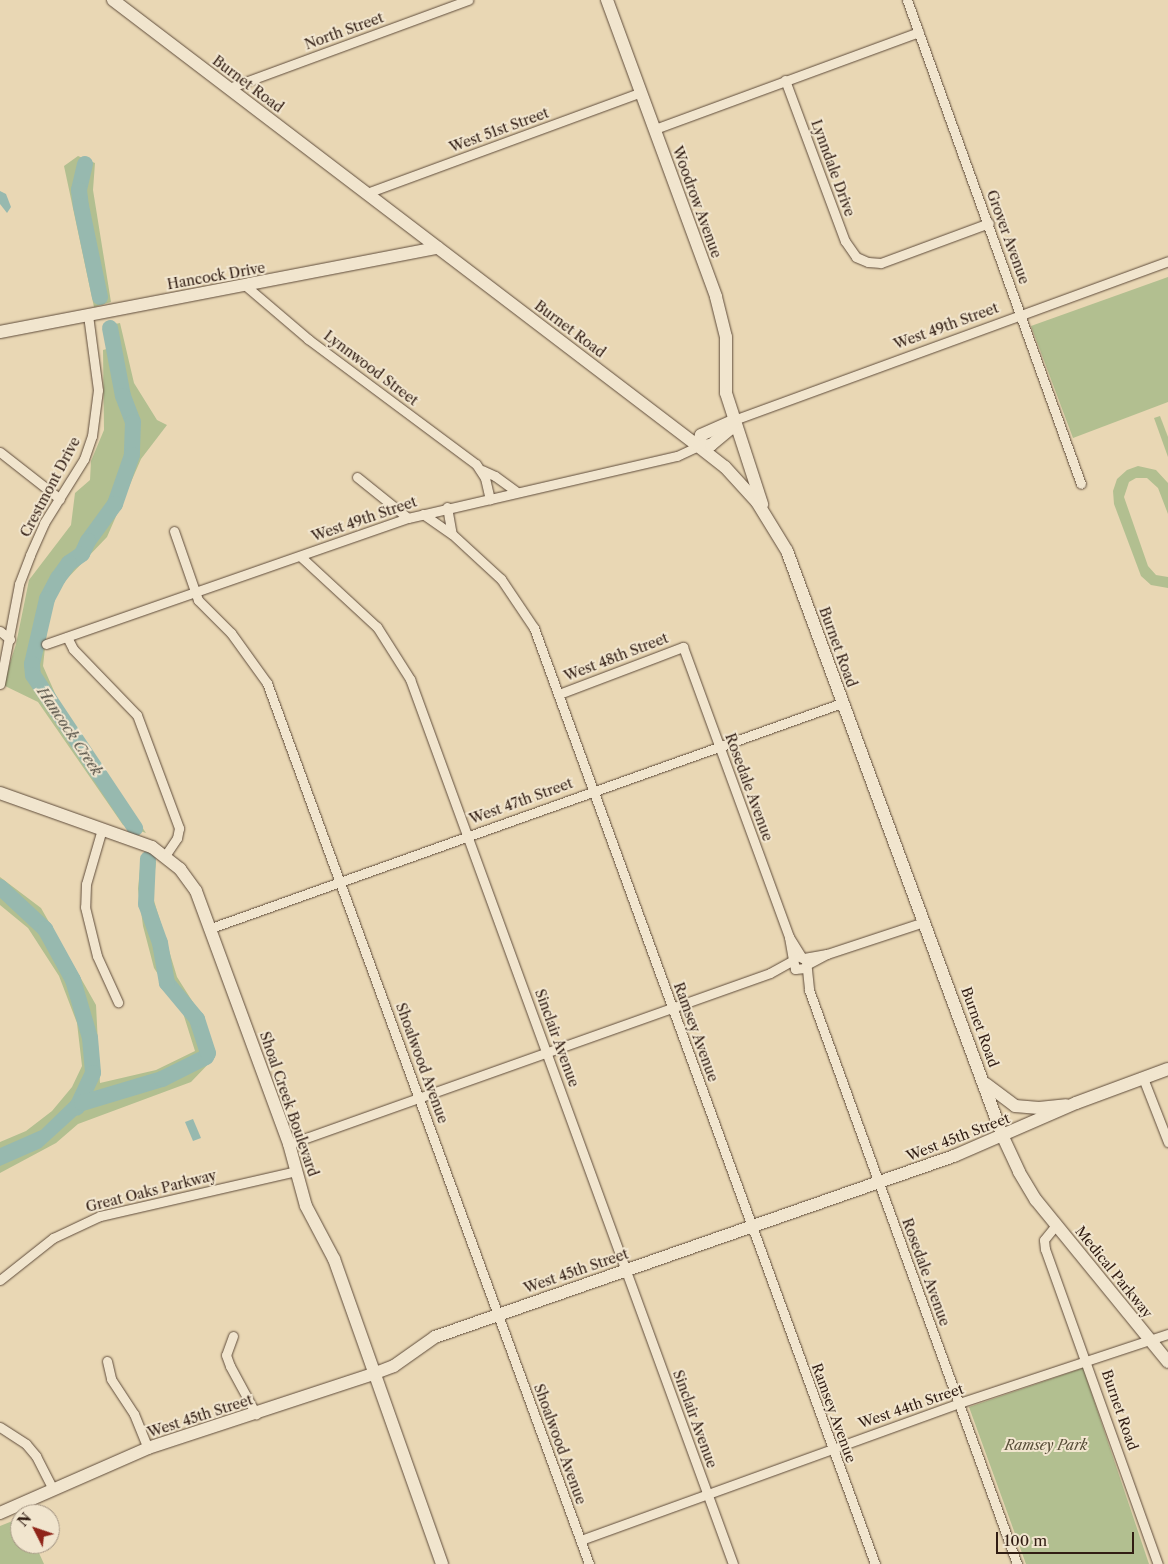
<!DOCTYPE html>
<html>
<head>
<meta charset="utf-8">
<style>
	body { margin:0 }
	#map { position:relative; width:1168px; height:1564px; overflow:hidden; background:#e9d7b4; font-family:"Libre Caslon Text",serif }
	div>[style] { position:absolute }
	.green>* { inset:0; background:#b2bf90 }
	.water>* { inset:0; background:#97b9af }
	.river>* { height:16px; margin:-8px; padding:0 8px; transform-origin:8px; border-radius:8px; background:#97b9af }
	.roads { filter:drop-shadow(0 0 1px #5f4c3b) drop-shadow(0 0 1px #5f4c3b) }
	.street>* { height:9px; margin:-4.5px; padding:0 4.5px; transform-origin:4.5px; border-radius:4.5px; background:#f1e5ce }
	.secondary>* { height:12px; margin:-6px; padding:0 6px; transform-origin:6px; border-radius:6px; background:#f1e5ce }
	span { translate:-50% -50%; white-space:nowrap; text-align:center; line-height:1.15; -webkit-text-stroke:4px #f1e5ce; paint-order:stroke }
	.street-label { font-size:14px; color:#311d13 }
	.park-label { font-size:14px; color:#584e38; font-style:italic }
	.water-label { font-size:15px; color:#504c42; font-style:italic }
	.north { position:absolute; left:10px; top:1504px; width:50px; height:50px; box-sizing:border-box; background:#f1e5ce; border:1px solid #a49583; border-radius:50%; rotate:311deg; font-size:14px; font-weight:700; line-height:20px; text-align:center; color:#311d13 }
	.north::after { content:''; display:block; margin:auto; width:18px; height:22px; background:#8f2418; clip-path:polygon(50% 0,100% 100%,50% 72%,0 100%) }
	.scale { position:absolute; left:996px; top:1532px; width:138px; height:22px; box-sizing:border-box; border:2px solid #311d13; border-top:0; padding-left:6px; font-size:15px; line-height:18px; white-space:nowrap; color:#311d13; -webkit-text-stroke:4px #f1e5ce; paint-order:stroke }
</style>
</head>
<body>
<div id="map">
	<div class="green">
		<div style="clip-path:polygon(78px 156px,95px 163px,93px 190px,111px 302px,94px 307px,64px 166px)"></div>
		<div style="clip-path:polygon(1168px 277px,1168px 402px,1073px 438px,1031px 326px)"></div>
		<div style="clip-path:polygon(120px 323px,134px 383px,157px 420px,167px 425px,141px 459px,107px 537px,61px 585px,49px 611px,43px 666px,58px 700px,146px 833px,123px 825px,38px 702px,3px 685px,16px 644px,29px 580px,71px 525px,75px 493px,90px 480px,91px 461px,104px 430px,103px 350px,110px 348px,106px 326px)"></div>
		<div style="clip-path:polygon(1160px 416px,1168px 437px,1168px 457px,1154px 418px)"></div>
		<div style="clip-path:polygon(1138px 466px,1156px 470px,1168px 483px,1168px 514px,1158px 488px,1147px 478px,1136px 478px,1129px 482px,1124px 497px,1148px 566px,1156px 575px,1168px 577px,1168px 588px,1151px 585px,1141px 576px,1114px 504px,1113px 491px,1117px 479px,1127px 470px)"></div>
		<div style="clip-path:polygon(141px 858px,156px 862px,152px 894px,177px 977px,196px 1007px,215px 1057px,191px 1082px,78px 1124px,56px 1143px,0 1173px,0 1142px,26px 1131px,52px 1111px,72px 1087px,82px 1066px,77px 1023px,59px 976px,28px 928px,0 905px,0 877px,41px 908px,96px 1005px,100px 1083px,156px 1070px,195px 1051px,183px 1013px,154px 968px,143px 926px,138px 889px)"></div>
		<div style="clip-path:polygon(1083px 1368px,1149px 1564px,1026px 1564px,969px 1407px)"></div>
		<div style="clip-path:polygon(20px 1518px,20px 1544px,35px 1544px,44px 1564px,0 1564px,0 1526px)"></div>
	</div>
	<div class="water">
		<div style="clip-path:polygon(0 191px,6px 194px,11px 207px,7px 213px,0 204px)"></div>
		<div style="clip-path:polygon(76px 1096px,85px 1108px,41px 1148px,0 1166px,0 1148px,41px 1130px)"></div>
		<div style="clip-path:polygon(193px 1119px,201px 1138px,193px 1141px,185px 1122px)"></div>
	</div>
	<div class="river">
		<div style="left:85px;top:164px;width:27px;rotate:103deg"></div>
		<div style="left:79px;top:190px;width:16px;rotate:83deg"></div>
		<div style="left:81px;top:206px;width:93px;rotate:78.2deg"></div>
		<div style="left:110px;top:328px;width:69px;rotate:79.2deg"></div>
		<div style="left:123px;top:396px;width:28px;rotate:69deg"></div>
		<div style="left:133px;top:422px;width:33px;rotate:92deg"></div>
		<div style="left:132px;top:455px;width:52px;rotate:109.1deg"></div>
		<div style="left:115px;top:504px;width:46px;rotate:126.1deg"></div>
		<div style="left:88px;top:541px;width:14px;rotate:115deg"></div>
		<div style="left:82px;top:554px;width:16px;rotate:145deg"></div>
		<div style="left:69px;top:563px;width:19px;rotate:126deg"></div>
		<div style="left:58px;top:578px;width:24px;rotate:118deg"></div>
		<div style="left:47px;top:599px;width:67px;rotate:103deg"></div>
		<div style="left:32px;top:664px;width:11px;rotate:85deg"></div>
		<div style="left:33px;top:675px;width:184px;rotate:56.3deg"></div>
		<div style="left:0;top:887px;width:62px;rotate:43deg"></div>
		<div style="left:45px;top:929px;width:58px;rotate:61.2deg"></div>
		<div style="left:73px;top:980px;width:60px;rotate:73.7deg"></div>
		<div style="left:90px;top:1038px;width:35px;rotate:85deg"></div>
		<div style="left:93px;top:1073px;width:38px;rotate:115deg"></div>
		<div style="left:82px;top:1103px;width:84px;rotate:-16.7deg"></div>
		<div style="left:162px;top:1079px;width:49px;rotate:-26.6deg"></div>
		<div style="left:206px;top:1057px;width:4px;rotate:-63deg"></div>
		<div style="left:208px;top:1053px;width:36px;rotate:-108deg"></div>
		<div style="left:197px;top:1019px;width:47px;rotate:-129.8deg"></div>
		<div style="left:167px;top:983px;width:41px;rotate:-99.9deg"></div>
		<div style="left:160px;top:943px;width:41px;rotate:-109.7deg"></div>
		<div style="left:146px;top:904px;width:45px;rotate:-87.5deg"></div>
	</div>
	<div class="roads">
		<div class="street">
			<div style="left:907px;top:0;width:514px;rotate:70.23deg"></div>
			<div style="left:785px;top:80px;width:172px;rotate:69.6deg"></div>
			<div style="left:845px;top:241px;width:19px;rotate:55deg"></div>
			<div style="left:856px;top:257px;width:13px;rotate:23deg"></div>
			<div style="left:868px;top:262px;width:13px;rotate:4deg"></div>
			<div style="left:881px;top:263px;width:115px;rotate:-20.3deg"></div>
			<div style="left:229px;top:88px;width:255px;rotate:-20.2deg"></div>
			<div style="left:655px;top:129px;width:281px;rotate:-20.2deg"></div>
			<div style="left:367px;top:193px;width:292px;rotate:-20.2deg"></div>
			<div style="left:246px;top:286px;width:82px;rotate:40.5deg"></div>
			<div style="left:308px;top:339px;width:209px;rotate:36.7deg"></div>
			<div style="left:476px;top:464px;width:17px;rotate:57deg"></div>
			<div style="left:485px;top:478px;width:22px;rotate:77deg"></div>
			<div style="left:734px;top:420px;width:462px;rotate:-20.1deg"></div>
			<div style="left:0;top:452px;width:76px;rotate:38.1deg"></div>
			<div style="left:482px;top:470px;width:14px;rotate:25deg"></div>
			<div style="left:495px;top:476px;width:27px;rotate:36deg"></div>
			<div style="left:357px;top:477px;width:65px;rotate:38.8deg"></div>
			<div style="left:447px;top:507px;width:27px;rotate:80deg"></div>
			<div style="left:452px;top:534px;width:67px;rotate:42.6deg"></div>
			<div style="left:501px;top:579px;width:59px;rotate:56deg"></div>
			<div style="left:534px;top:628px;width:996px;rotate:69.98deg"></div>
			<div style="left:423px;top:514px;width:35px;rotate:35deg"></div>
			<div style="left:174px;top:531px;width:73px;rotate:70.8deg"></div>
			<div style="left:198px;top:600px;width:47px;rotate:45deg"></div>
			<div style="left:231px;top:633px;width:62px;rotate:54.2deg"></div>
			<div style="left:267px;top:683px;width:938px;rotate:69.92deg"></div>
			<div style="left:300px;top:556px;width:105px;rotate:42.7deg"></div>
			<div style="left:377px;top:627px;width:62px;rotate:57.6deg"></div>
			<div style="left:410px;top:679px;width:942px;rotate:69.95deg"></div>
			<div style="left:0;top:631px;width:13px;rotate:39deg"></div>
			<div style="left:67px;top:637px;width:13px;rotate:63deg"></div>
			<div style="left:73px;top:649px;width:92px;rotate:45.9deg"></div>
			<div style="left:137px;top:715px;width:121px;rotate:69.6deg"></div>
			<div style="left:179px;top:828px;width:10px;rotate:101deg"></div>
			<div style="left:177px;top:838px;width:22px;rotate:124deg"></div>
			<div style="left:46px;top:644px;width:383px;rotate:-19.2deg"></div>
			<div style="left:408px;top:518px;width:276px;rotate:-13deg"></div>
			<div style="left:677px;top:456px;width:23px;rotate:-25deg"></div>
			<div style="left:0;top:684px;width:102px;rotate:-79.2deg"></div>
			<div style="left:19px;top:584px;width:31px;rotate:-69deg"></div>
			<div style="left:30px;top:555px;width:35px;rotate:-66deg"></div>
			<div style="left:44px;top:523px;width:75px;rotate:-58deg"></div>
			<div style="left:84px;top:459px;width:24px;rotate:-71deg"></div>
			<div style="left:92px;top:436px;width:46px;rotate:-82.6deg"></div>
			<div style="left:98px;top:390px;width:76px;rotate:-97.6deg"></div>
			<div style="left:559px;top:694px;width:133px;rotate:-20.8deg"></div>
			<div style="left:683px;top:647px;width:309px;rotate:69.9deg"></div>
			<div style="left:789px;top:937px;width:22px;rotate:58deg"></div>
			<div style="left:102px;top:829px;width:57px;rotate:106.2deg"></div>
			<div style="left:86px;top:884px;width:23px;rotate:92deg"></div>
			<div style="left:85px;top:907px;width:50px;rotate:76.2deg"></div>
			<div style="left:97px;top:956px;width:51px;rotate:65.5deg"></div>
			<div style="left:211px;top:928px;width:670px;rotate:-19.63deg"></div>
			<div style="left:789px;top:937px;width:22px;rotate:80deg"></div>
			<div style="left:804px;top:958px;width:23px;rotate:-10deg"></div>
			<div style="left:806px;top:965px;width:24px;rotate:-28deg"></div>
			<div style="left:827px;top:954px;width:102px;rotate:-18.3deg"></div>
			<div style="left:805px;top:968px;width:10px;rotate:174deg"></div>
			<div style="left:795px;top:969px;width:10px;rotate:-101deg"></div>
			<div style="left:793px;top:959px;width:6px;rotate:-31deg"></div>
			<div style="left:798px;top:956px;width:9px;rotate:27deg"></div>
			<div style="left:806px;top:960px;width:30px;rotate:84deg"></div>
			<div style="left:809px;top:990px;width:611px;rotate:70.08deg"></div>
			<div style="left:1143px;top:1078px;width:69px;rotate:68.7deg"></div>
			<div style="left:289px;top:1144px;width:510px;rotate:-19.57deg"></div>
			<div style="left:770px;top:973px;width:25px;rotate:-29deg"></div>
			<div style="left:1056px;top:1225px;width:19px;rotate:129deg"></div>
			<div style="left:1044px;top:1240px;width:9px;rotate:84deg"></div>
			<div style="left:1045px;top:1249px;width:335px;rotate:70.3deg"></div>
			<div style="left:0;top:1280px;width:68px;rotate:-38.4deg"></div>
			<div style="left:53px;top:1238px;width:52px;rotate:-25.1deg"></div>
			<div style="left:100px;top:1216px;width:202px;rotate:-12.9deg"></div>
			<div style="left:233px;top:1336px;width:20px;rotate:110deg"></div>
			<div style="left:226px;top:1355px;width:12px;rotate:70deg"></div>
			<div style="left:230px;top:1366px;width:55px;rotate:61.6deg"></div>
			<div style="left:107px;top:1361px;width:18px;rotate:77deg"></div>
			<div style="left:111px;top:1379px;width:42px;rotate:56.7deg"></div>
			<div style="left:134px;top:1414px;width:37px;rotate:68deg"></div>
			<div style="left:0;top:1427px;width:31px;rotate:33deg"></div>
			<div style="left:26px;top:1444px;width:16px;rotate:50deg"></div>
			<div style="left:36px;top:1456px;width:36px;rotate:63deg"></div>
			<div style="left:581px;top:1540px;width:402px;rotate:-19.9deg"></div>
			<div style="left:959px;top:1403px;width:220px;rotate:-18.3deg"></div>
		</div>
		<div class="secondary">
			<div style="left:113px;top:0;width:736px;rotate:37.32deg"></div>
			<div style="left:698px;top:446px;width:34px;rotate:38deg"></div>
			<div style="left:725px;top:467px;width:47px;rotate:47.6deg"></div>
			<div style="left:757px;top:502px;width:57px;rotate:58.5deg"></div>
			<div style="left:787px;top:551px;width:625px;rotate:69.77deg"></div>
			<div style="left:1003px;top:1137px;width:38px;rotate:65deg"></div>
			<div style="left:1019px;top:1172px;width:33px;rotate:59deg"></div>
			<div style="left:1036px;top:1200px;width:209px;rotate:50.8deg"></div>
			<div style="left:607px;top:0;width:316px;rotate:69.8deg"></div>
			<div style="left:716px;top:297px;width:41px;rotate:76deg"></div>
			<div style="left:726px;top:337px;width:56px;rotate:90deg"></div>
			<div style="left:726px;top:393px;width:117px;rotate:72deg"></div>
			<div style="left:0;top:332px;width:446px;rotate:-10.9deg"></div>
			<div style="left:698px;top:446px;width:13px;rotate:-4deg"></div>
			<div style="left:711px;top:445px;width:25px;rotate:-40deg"></div>
			<div style="left:730px;top:429px;width:10px;rotate:-66deg"></div>
			<div style="left:698px;top:446px;width:11px;rotate:-75deg"></div>
			<div style="left:701px;top:435px;width:36px;rotate:-24deg"></div>
			<div style="left:0;top:793px;width:161px;rotate:19.6deg"></div>
			<div style="left:152px;top:847px;width:36px;rotate:38deg"></div>
			<div style="left:180px;top:869px;width:27px;rotate:54deg"></div>
			<div style="left:196px;top:891px;width:270px;rotate:69.8deg"></div>
			<div style="left:289px;top:1144px;width:64px;rotate:74.7deg"></div>
			<div style="left:306px;top:1206px;width:60px;rotate:62.2deg"></div>
			<div style="left:334px;top:1259px;width:324px;rotate:70.5deg"></div>
			<div style="left:986px;top:1084px;width:36px;rotate:37deg"></div>
			<div style="left:1015px;top:1106px;width:24px;rotate:5deg"></div>
			<div style="left:1039px;top:1108px;width:27px;rotate:-6deg"></div>
			<div style="left:0;top:1513px;width:162px;rotate:-23.7deg"></div>
			<div style="left:148px;top:1448px;width:237px;rotate:-18.2deg"></div>
			<div style="left:373px;top:1374px;width:22px;rotate:-21deg"></div>
			<div style="left:394px;top:1366px;width:50px;rotate:-35.3deg"></div>
			<div style="left:435px;top:1337px;width:550px;rotate:-19.23deg"></div>
			<div style="left:954px;top:1156px;width:133px;rotate:-23.5deg"></div>
			<div style="left:1076px;top:1103px;width:98px;rotate:-20.3deg"></div>
		</div>
	</div>
	<div class="street-label">
		<span style="left:344px;top:31px;rotate:-20deg">North Street</span>
		<span style="left:248px;top:84px;rotate:37deg">Burnet Road</span>
		<span style="left:499px;top:130px;rotate:-20deg">West 51st Street</span>
		<span style="left:833px;top:168px;rotate:70deg">Lynndale Drive</span>
		<span style="left:697px;top:202px;rotate:70deg">Woodrow Avenue</span>
		<span style="left:1008px;top:237px;rotate:70deg">Grover Avenue</span>
		<span style="left:216px;top:276px;rotate:-10deg">Hancock Drive</span>
		<span style="left:946px;top:326px;rotate:-20deg">West 49th Street</span>
		<span style="left:570px;top:329px;rotate:37deg">Burnet Road</span>
		<span style="left:371px;top:368px;rotate:37deg">Lynnwood Street</span>
		<span style="left:50px;top:487px;rotate:-62deg">Crestmont Drive</span>
		<span style="left:364px;top:519px;rotate:-19deg">West 49th Street</span>
		<span style="left:838px;top:647px;rotate:70deg">Burnet Road</span>
		<span style="left:616px;top:657px;rotate:-21deg">West 48th Street</span>
		<span style="left:749px;top:787px;rotate:70deg">Rosedale Avenue</span>
		<span style="left:521px;top:801px;rotate:-20deg">West 47th Street</span>
		<span style="left:980px;top:1027px;rotate:70deg">Burnet Road</span>
		<span style="left:696px;top:1032px;rotate:70deg">Ramsey Avenue</span>
		<span style="left:557px;top:1038px;rotate:70deg">Sinclair Avenue</span>
		<span style="left:422px;top:1063px;rotate:70deg">Shoalwood Avenue</span>
		<span style="left:289px;top:1104px;rotate:71deg">Shoal Creek Boulevard</span>
		<span style="left:958px;top:1137px;rotate:-21deg">West 45th Street</span>
		<span style="left:151px;top:1191px;rotate:-14deg">Great Oaks Parkway</span>
		<span style="left:576px;top:1271px;rotate:-19deg">West 45th Street</span>
		<span style="left:926px;top:1272px;rotate:70deg">Rosedale Avenue</span>
		<span style="left:1114px;top:1272px;rotate:51deg">Medical Parkway</span>
		<span style="left:911px;top:1406px;rotate:-19deg">West 44th Street</span>
		<span style="left:1120px;top:1410px;rotate:71deg">Burnet Road</span>
		<span style="left:834px;top:1413px;rotate:70deg">Ramsey Avenue</span>
		<span style="left:200px;top:1416px;rotate:-18deg">West 45th Street</span>
		<span style="left:695px;top:1419px;rotate:70deg">Sinclair Avenue</span>
		<span style="left:560px;top:1444px;rotate:70deg">Shoalwood Avenue</span>
	</div>
	<div class="park-label">
		<span style="left:1046px;top:1445px">Ramsey Park</span>
	</div>
	<div class="water-label">
		<span style="left:70px;top:731px;rotate:56deg">Hancock Creek</span>
	</div>
	<div class="north">N</div>
	<div class="scale">100 m</div>
</div>
</body>
</html>
